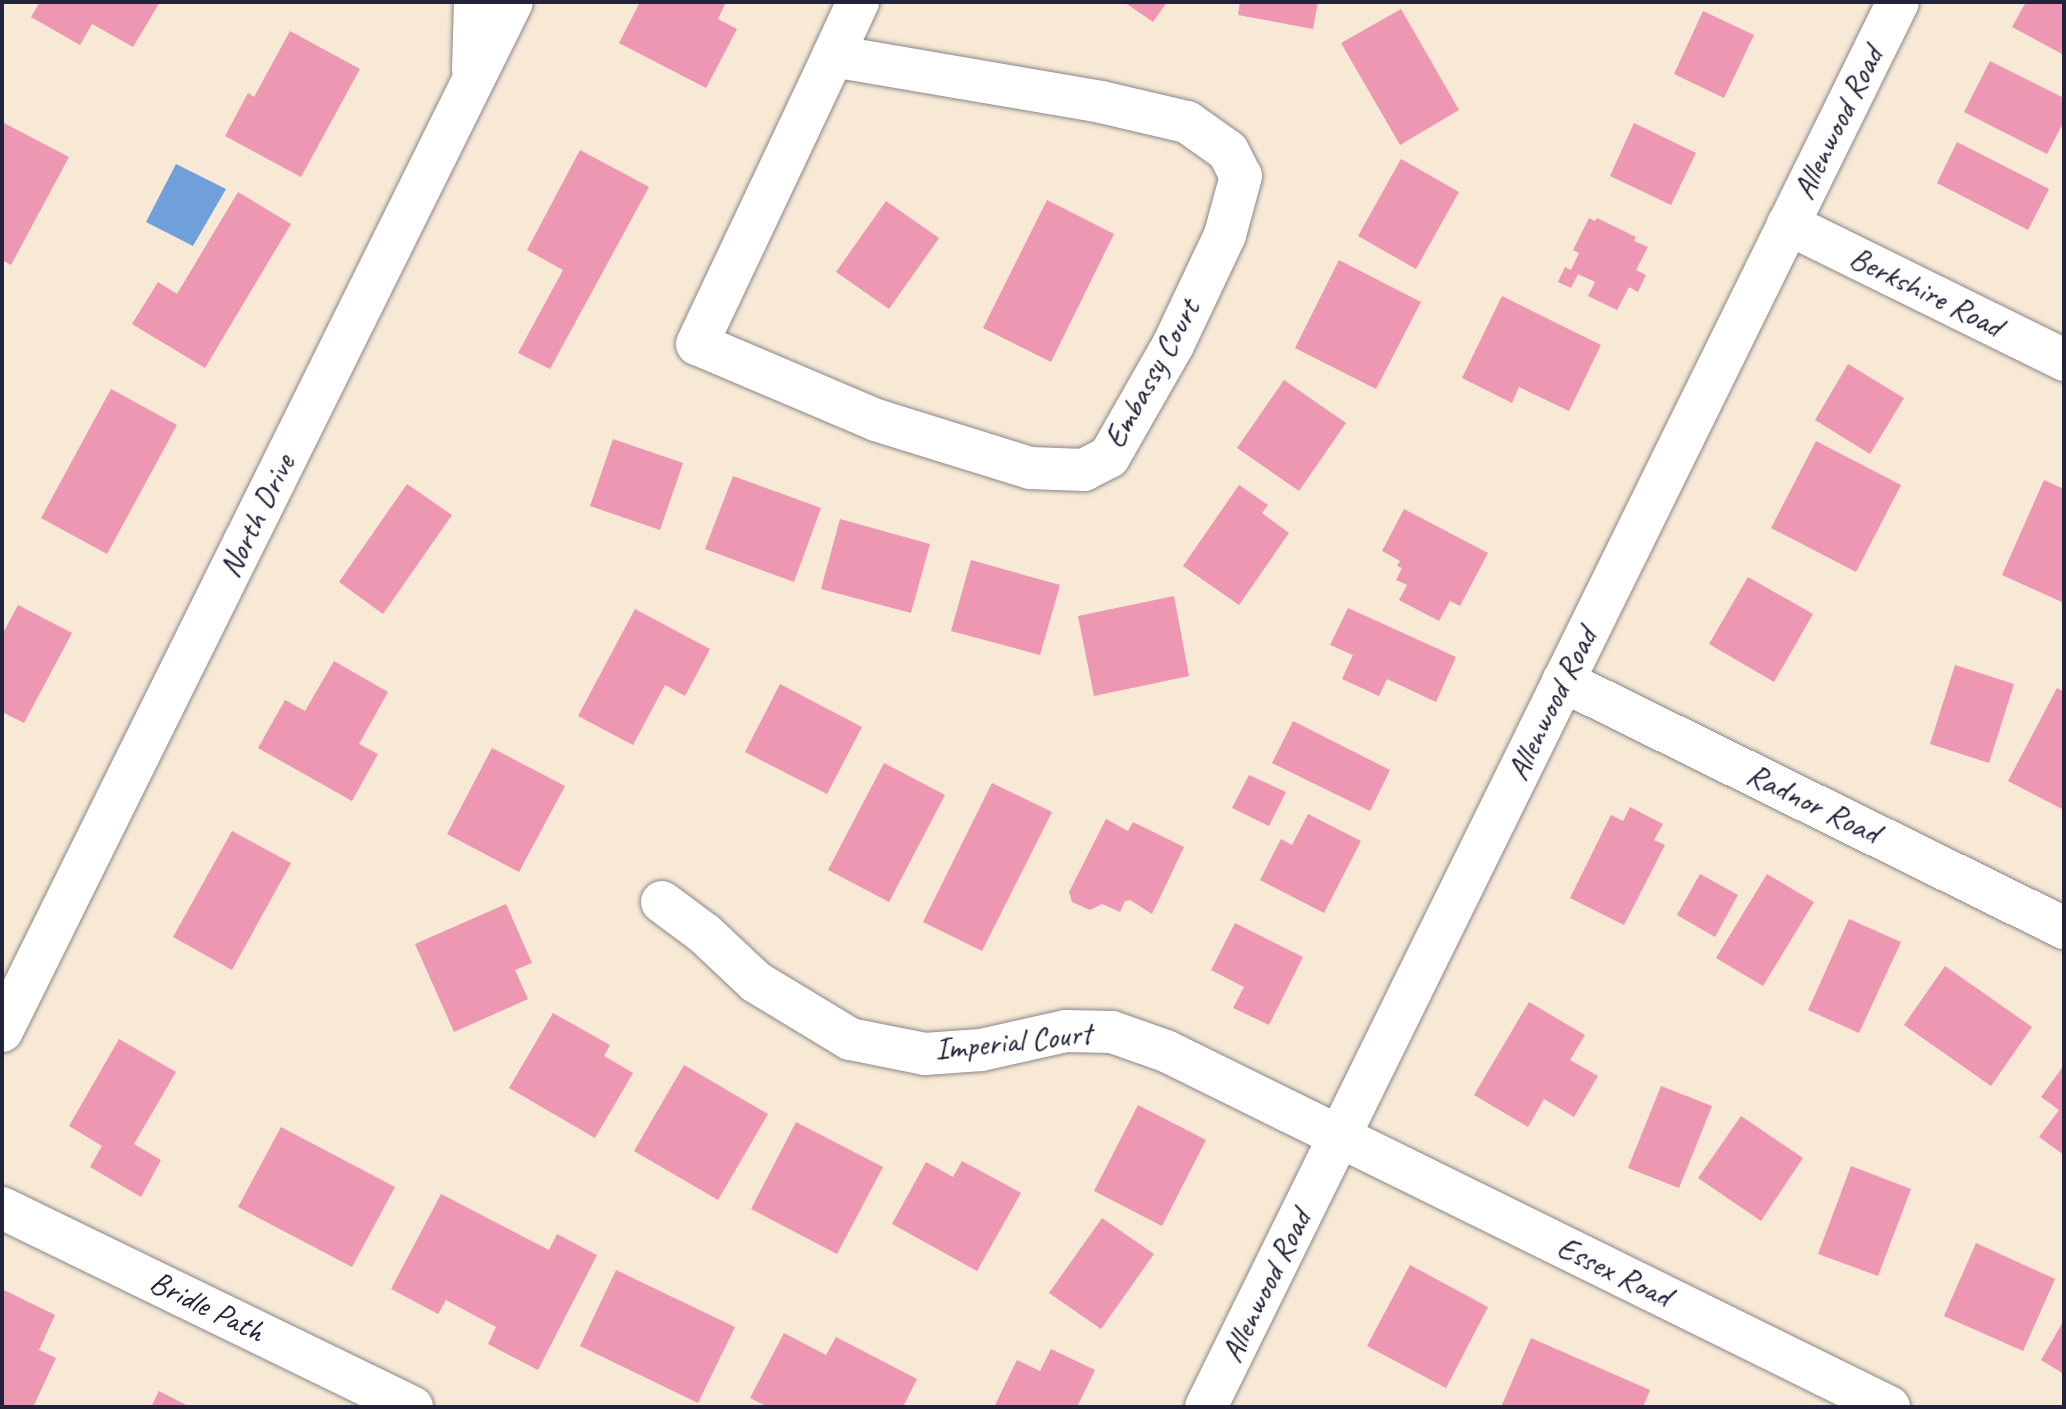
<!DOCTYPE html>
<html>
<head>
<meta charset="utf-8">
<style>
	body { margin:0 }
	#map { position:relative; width:2066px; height:1409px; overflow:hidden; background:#f7e9d6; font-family:Caveat,sans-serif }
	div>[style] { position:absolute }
	.water>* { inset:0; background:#70a0da }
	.building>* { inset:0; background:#ee97b2 }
	.roads { filter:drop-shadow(0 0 2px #8c8688) drop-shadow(0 0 2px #8c8688) }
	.minor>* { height:42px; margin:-21px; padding:0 21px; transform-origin:21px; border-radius:21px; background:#fff }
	span { translate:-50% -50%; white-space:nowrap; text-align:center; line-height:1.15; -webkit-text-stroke:8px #fff; paint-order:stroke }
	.street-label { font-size:32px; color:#22223b }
	.frame { position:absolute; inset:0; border:4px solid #22223b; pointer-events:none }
</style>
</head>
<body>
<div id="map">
	<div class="water">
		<div style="clip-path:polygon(176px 164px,226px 189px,193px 246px,146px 222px)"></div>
	</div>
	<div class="building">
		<div style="clip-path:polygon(40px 2px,160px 2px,133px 47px,92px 24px,80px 45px,31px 17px)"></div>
		<div style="clip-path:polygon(640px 2px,726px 2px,718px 19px,737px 29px,706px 88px,619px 43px)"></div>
		<div style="clip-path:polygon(1124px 2px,1167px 2px,1153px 22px)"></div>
		<div style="clip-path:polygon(1240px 2px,1318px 2px,1313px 29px,1238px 15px)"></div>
		<div style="clip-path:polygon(2026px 2px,2064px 4px,2064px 55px,2012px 27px)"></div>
		<div style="clip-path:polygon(1401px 9px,1459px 110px,1400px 145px,1341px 43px)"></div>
		<div style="clip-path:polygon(1703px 11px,1754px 35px,1724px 98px,1674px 74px)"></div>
		<div style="clip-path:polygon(290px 31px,360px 69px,301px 177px,225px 136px,248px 93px,254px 97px)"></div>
		<div style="clip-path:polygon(1990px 61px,2064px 98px,2064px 121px,2047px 154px,1964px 112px)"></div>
		<div style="clip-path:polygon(2px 122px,69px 157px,11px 265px,2px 260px)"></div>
		<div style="clip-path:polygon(1634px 123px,1696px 153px,1671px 205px,1610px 176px)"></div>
		<div style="clip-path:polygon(1957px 142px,2049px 189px,2028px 230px,1937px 183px)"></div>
		<div style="clip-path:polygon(580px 150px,649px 187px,550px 369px,518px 353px,563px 270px,527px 250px)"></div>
		<div style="clip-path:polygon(1401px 159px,1459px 192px,1416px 269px,1358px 236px)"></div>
		<div style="clip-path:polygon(238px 192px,291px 224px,205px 368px,132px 324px,158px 282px,177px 294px)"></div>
		<div style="clip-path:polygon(1047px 200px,1114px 234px,1051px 362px,983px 328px)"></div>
		<div style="clip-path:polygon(886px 201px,939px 238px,889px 309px,836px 272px)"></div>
		<div style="clip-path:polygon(1589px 218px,1595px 221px,1597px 218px,1636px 237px,1634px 241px,1648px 247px,1636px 270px,1646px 275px,1638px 292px,1629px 287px,1617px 310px,1588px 296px,1595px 282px,1578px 274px,1571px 288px,1558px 282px,1565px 267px,1571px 270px,1579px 253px,1573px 250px)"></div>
		<div style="clip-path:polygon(1339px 260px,1421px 302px,1376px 389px,1295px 348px)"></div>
		<div style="clip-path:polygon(1502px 296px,1601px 345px,1569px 411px,1519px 387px,1512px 403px,1462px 378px)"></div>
		<div style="clip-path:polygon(1848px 364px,1904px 398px,1870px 454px,1815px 420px)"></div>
		<div style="clip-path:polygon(1284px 380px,1346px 423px,1299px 491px,1237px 448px)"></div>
		<div style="clip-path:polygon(111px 389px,177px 425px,107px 554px,41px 518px)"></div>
		<div style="clip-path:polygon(613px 439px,683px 463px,660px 530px,590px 506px)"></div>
		<div style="clip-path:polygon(1816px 441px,1901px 485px,1856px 572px,1771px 528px)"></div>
		<div style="clip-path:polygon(733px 476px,821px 508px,794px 582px,705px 549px)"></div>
		<div style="clip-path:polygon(2044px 480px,2064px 489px,2064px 603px,2002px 575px)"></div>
		<div style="clip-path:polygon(407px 484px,452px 515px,383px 614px,339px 582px)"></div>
		<div style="clip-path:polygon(1239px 485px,1268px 505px,1262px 513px,1289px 533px,1239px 605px,1183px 566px)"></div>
		<div style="clip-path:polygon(1404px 509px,1488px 553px,1460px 606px,1450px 601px,1439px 621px,1399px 600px,1407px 585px,1396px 580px,1402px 568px,1397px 566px,1400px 561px,1382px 551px)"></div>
		<div style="clip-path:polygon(840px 519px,930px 544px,911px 613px,821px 589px)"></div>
		<div style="clip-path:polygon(971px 560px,1060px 585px,1040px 655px,951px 631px)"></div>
		<div style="clip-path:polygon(1748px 577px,1813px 614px,1774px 682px,1709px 644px)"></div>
		<div style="clip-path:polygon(1174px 596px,1189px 676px,1094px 696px,1078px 616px)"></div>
		<div style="clip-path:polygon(18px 605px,72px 633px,24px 723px,2px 712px,2px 635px)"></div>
		<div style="clip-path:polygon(1348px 608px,1456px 657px,1436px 702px,1387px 679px,1379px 696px,1342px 679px,1353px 655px,1330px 645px)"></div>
		<div style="clip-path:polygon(635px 609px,710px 649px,685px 696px,665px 685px,633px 745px,578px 716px)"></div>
		<div style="clip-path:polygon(334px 661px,388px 692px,359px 744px,378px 754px,352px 801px,258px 748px,285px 700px,305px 711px)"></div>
		<div style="clip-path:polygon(1955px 665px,2014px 684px,1989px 763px,1930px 744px)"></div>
		<div style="clip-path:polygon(780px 684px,862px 727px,827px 794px,745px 752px)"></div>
		<div style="clip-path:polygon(2057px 688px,2064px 692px,2064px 810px,2008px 781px)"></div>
		<div style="clip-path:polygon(1293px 721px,1390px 770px,1370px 811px,1272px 763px)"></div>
		<div style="clip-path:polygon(492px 748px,565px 786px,519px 872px,447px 834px)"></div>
		<div style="clip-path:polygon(884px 763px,945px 795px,889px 902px,828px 870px)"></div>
		<div style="clip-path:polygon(1249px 775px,1286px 792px,1269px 826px,1232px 808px)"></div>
		<div style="clip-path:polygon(992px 783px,1052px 812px,982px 951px,923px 922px)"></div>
		<div style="clip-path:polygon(1630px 807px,1663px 824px,1654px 840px,1665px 845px,1624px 925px,1570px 898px,1611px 815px,1623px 821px)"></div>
		<div style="clip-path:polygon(1308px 814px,1361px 841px,1324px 913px,1260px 880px,1281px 839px,1292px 845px)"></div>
		<div style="clip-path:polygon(1106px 819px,1128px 831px,1133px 822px,1184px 847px,1152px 914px,1130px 900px,1125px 901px,1120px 912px,1102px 904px,1090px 910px,1072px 902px,1069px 892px)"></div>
		<div style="clip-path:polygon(232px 831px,291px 863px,232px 970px,173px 937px)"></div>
		<div style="clip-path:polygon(1700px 874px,1738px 895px,1715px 937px,1677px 915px)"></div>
		<div style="clip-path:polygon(1767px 874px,1814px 902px,1763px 986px,1716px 958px)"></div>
		<div style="clip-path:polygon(506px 904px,532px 963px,515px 970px,528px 999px,454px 1032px,415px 944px)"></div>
		<div style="clip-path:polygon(1849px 919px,1901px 942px,1859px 1033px,1808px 1010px)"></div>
		<div style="clip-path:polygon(1235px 923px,1303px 957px,1269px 1025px,1233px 1008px,1244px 987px,1211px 970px)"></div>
		<div style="clip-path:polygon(1945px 966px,2032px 1027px,1991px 1086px,1904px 1025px)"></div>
		<div style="clip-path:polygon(1529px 1002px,1585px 1035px,1570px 1060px,1598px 1076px,1574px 1117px,1544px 1099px,1528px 1127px,1474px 1095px)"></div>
		<div style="clip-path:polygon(553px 1013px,610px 1045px,604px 1056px,633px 1073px,595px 1138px,509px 1088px)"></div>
		<div style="clip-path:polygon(119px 1039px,176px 1072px,134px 1144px,161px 1160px,141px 1197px,90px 1167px,102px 1146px,69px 1126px)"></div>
		<div style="clip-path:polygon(684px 1065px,768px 1114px,718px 1200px,634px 1151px)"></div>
		<div style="clip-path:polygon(2064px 1065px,2064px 1155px,2039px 1137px,2059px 1110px,2041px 1097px)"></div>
		<div style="clip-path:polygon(1661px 1086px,1712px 1106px,1679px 1188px,1628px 1168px)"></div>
		<div style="clip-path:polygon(1138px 1105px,1206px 1140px,1162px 1226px,1094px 1191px)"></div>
		<div style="clip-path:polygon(1741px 1116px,1803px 1158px,1761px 1221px,1698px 1178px)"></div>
		<div style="clip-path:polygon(796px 1122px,883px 1167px,837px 1254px,751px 1209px)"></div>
		<div style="clip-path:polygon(281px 1127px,395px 1187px,352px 1267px,238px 1207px)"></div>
		<div style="clip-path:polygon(962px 1161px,1021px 1193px,977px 1271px,892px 1224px,926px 1162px,953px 1177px)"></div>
		<div style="clip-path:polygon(1851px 1166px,1911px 1189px,1878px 1276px,1818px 1254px)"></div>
		<div style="clip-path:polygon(441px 1194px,549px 1250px,557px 1234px,597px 1255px,538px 1370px,488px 1344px,496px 1327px,446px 1300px,438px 1314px,391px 1289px)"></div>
		<div style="clip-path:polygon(1102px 1218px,1154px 1254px,1101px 1329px,1049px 1293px)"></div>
		<div style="clip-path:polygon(1976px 1243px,2055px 1279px,2023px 1351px,1944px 1316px)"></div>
		<div style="clip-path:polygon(1410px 1265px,1488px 1307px,1446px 1388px,1367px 1346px)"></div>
		<div style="clip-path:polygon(616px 1270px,735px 1327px,698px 1403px,580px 1346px)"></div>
		<div style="clip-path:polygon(2px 1289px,55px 1315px,39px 1350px,56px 1358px,33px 1407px,2px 1407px)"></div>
		<div style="clip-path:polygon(2064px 1320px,2064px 1374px,2041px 1360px)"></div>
		<div style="clip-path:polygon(784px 1333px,826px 1355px,836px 1337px,917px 1379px,903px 1407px,768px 1407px,750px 1398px)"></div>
		<div style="clip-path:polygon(1531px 1338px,1650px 1390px,1643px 1407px,1501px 1407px)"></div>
		<div style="clip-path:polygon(1051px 1349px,1095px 1370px,1077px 1407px,995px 1405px,1017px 1360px,1040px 1371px)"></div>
		<div style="clip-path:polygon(159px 1391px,190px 1407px,151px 1407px)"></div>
	</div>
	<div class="roads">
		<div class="minor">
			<div style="left:833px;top:56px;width:272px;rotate:9.7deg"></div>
			<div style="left:1101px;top:102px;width:88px;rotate:13.1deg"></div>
			<div style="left:1187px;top:122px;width:50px;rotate:35.3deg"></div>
			<div style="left:1228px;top:151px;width:28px;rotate:63deg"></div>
			<div style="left:1241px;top:176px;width:61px;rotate:105.2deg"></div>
			<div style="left:1225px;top:235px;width:122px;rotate:115.3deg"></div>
			<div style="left:1173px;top:345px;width:129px;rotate:119.7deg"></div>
			<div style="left:1109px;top:457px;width:28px;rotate:153deg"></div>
			<div style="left:1084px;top:470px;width:54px;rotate:-177.9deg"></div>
			<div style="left:1030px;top:468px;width:161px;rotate:-162.7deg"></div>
			<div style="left:876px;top:420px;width:194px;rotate:-157deg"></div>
			<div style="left:697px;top:344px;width:318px;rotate:-64.7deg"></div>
			<div style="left:833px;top:56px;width:60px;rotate:-65.2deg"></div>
			<div style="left:473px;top:69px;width:67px;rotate:-88.3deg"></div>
			<div style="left:1788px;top:224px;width:308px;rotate:26.2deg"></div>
			<div style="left:1563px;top:681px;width:559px;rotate:26.24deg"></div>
			<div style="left:662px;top:902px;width:54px;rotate:36.7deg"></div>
			<div style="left:705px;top:934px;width:70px;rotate:43.3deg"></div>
			<div style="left:756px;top:982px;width:110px;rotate:31.2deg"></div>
			<div style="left:850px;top:1039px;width:76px;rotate:11.3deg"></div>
			<div style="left:925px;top:1054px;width:56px;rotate:-4.1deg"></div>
			<div style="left:981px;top:1050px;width:87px;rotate:-12.6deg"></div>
			<div style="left:1066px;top:1031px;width:46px;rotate:1.2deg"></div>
			<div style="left:1112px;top:1032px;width:57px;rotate:19.4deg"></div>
			<div style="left:1166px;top:1051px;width:806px;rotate:26.22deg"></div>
			<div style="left:2px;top:1031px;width:1148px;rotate:-63.64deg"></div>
			<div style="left:2px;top:1208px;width:456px;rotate:25.9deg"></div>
			<div style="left:1206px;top:1407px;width:1566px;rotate:-63.78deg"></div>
		</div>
	</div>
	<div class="street-label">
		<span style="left:1838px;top:123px;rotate:-64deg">Allenwood Road</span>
		<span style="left:1926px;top:292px;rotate:26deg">Berkshire Road</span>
		<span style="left:1152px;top:374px;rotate:-61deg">Embassy Court</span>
		<span style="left:257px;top:516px;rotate:-64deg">North Drive</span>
		<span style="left:1552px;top:704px;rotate:-64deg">Allenwood Road</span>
		<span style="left:1813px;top:804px;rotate:26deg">Radnor Road</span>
		<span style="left:1013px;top:1042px;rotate:-6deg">Imperial Court</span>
		<span style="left:1614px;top:1272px;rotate:26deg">Essex Road</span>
		<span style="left:1266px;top:1286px;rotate:-64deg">Allenwood Road</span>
		<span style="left:207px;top:1307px;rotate:26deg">Bridle Path</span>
	</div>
	<div class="frame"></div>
</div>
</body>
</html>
